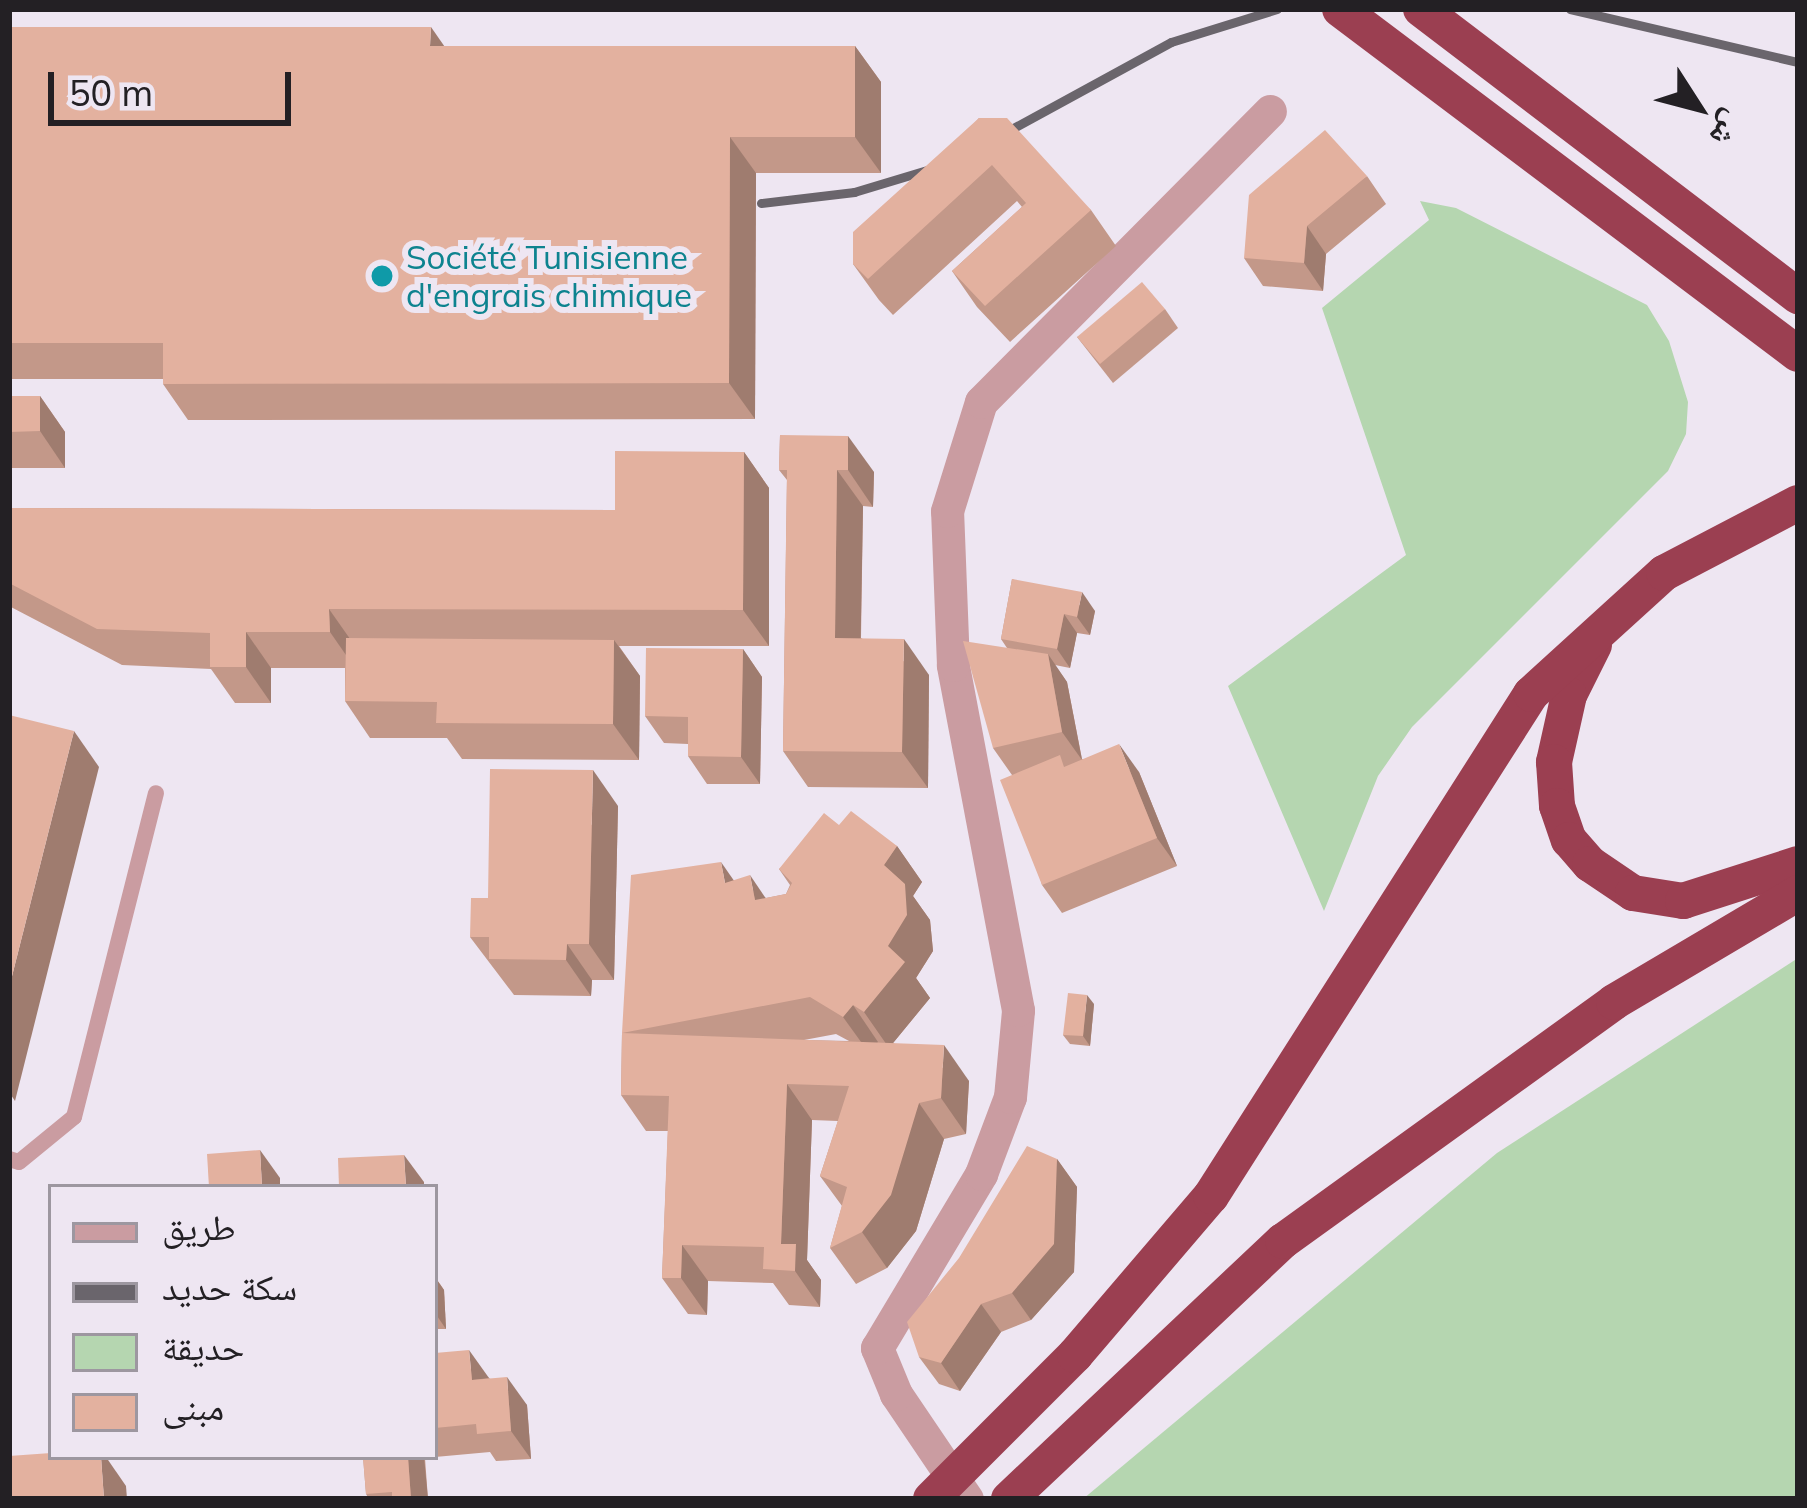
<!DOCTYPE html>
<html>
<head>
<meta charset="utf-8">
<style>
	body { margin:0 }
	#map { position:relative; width:1807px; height:1508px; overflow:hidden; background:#eee6f2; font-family:Mulish,"Noto Naskh Arabic",sans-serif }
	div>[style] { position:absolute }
	.green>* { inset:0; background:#b5d6b0 }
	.lane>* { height:16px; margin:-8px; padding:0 8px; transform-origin:8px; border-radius:8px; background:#ca9ca1 }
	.street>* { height:33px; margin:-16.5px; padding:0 16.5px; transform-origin:16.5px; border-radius:16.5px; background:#ca9ca1 }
	.highway>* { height:36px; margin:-18px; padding:0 18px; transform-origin:18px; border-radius:18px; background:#9b3f51 }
	.rail>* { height:9px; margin:-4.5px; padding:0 4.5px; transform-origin:4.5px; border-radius:4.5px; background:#6a656c }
	.wall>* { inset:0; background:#c39889 }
	.shaded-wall>* { inset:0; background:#9f7c6f }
	.building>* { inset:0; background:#e3b19f }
	.dots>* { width:33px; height:33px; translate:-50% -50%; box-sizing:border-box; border:6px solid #eee6f2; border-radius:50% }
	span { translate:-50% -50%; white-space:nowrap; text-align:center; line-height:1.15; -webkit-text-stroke:12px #eee6f2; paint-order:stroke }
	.culture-label { font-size:33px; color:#0d838f }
	.left { translate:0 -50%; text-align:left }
	.frame { position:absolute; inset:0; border:12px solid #232024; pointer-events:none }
	.legend { position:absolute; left:48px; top:1184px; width:390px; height:276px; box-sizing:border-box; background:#eee6f2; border:3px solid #9d97a0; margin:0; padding:15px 21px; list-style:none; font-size:36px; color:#232024 }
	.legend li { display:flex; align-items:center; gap:24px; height:60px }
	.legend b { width:60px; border:3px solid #9d97a0 }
	.north { position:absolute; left:1639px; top:48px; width:120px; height:120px; -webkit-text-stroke:9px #eee6f2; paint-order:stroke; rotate:126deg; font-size:33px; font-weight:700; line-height:48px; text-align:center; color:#232024 }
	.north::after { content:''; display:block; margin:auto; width:42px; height:54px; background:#232024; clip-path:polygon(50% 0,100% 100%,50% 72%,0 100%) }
	.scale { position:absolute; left:48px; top:72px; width:243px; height:54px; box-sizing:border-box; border:6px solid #232024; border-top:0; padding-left:15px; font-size:36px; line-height:42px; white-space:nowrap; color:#232024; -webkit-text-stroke:9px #eee6f2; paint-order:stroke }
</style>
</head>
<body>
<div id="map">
	<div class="green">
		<div style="clip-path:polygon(1420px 201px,1456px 208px,1647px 305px,1669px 341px,1688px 402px,1686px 434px,1668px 471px,1412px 727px,1378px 776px,1324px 911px,1228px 686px,1406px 555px,1322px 308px,1429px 220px)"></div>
		<div style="clip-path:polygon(1798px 958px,1798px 1499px,1083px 1499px,1497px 1153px)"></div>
	</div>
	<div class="lane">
		<div style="left:9px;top:1159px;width:10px;rotate:17deg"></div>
		<div style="left:19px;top:1162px;width:71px;rotate:-39.3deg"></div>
		<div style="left:74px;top:1117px;width:334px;rotate:-75.8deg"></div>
	</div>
	<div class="street">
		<div style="left:967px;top:1499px;width:127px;rotate:-124.1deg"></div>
		<div style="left:896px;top:1394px;width:50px;rotate:-112.4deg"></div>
		<div style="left:877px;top:1348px;width:203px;rotate:-59.1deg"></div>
		<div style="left:981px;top:1174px;width:82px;rotate:-69.4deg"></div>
		<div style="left:1010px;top:1097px;width:87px;rotate:-84.7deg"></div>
		<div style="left:1018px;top:1010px;width:351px;rotate:-100.7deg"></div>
		<div style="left:953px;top:665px;width:154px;rotate:-92.2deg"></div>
		<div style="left:947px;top:511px;width:114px;rotate:-72.7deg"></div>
		<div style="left:981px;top:402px;width:410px;rotate:-45.2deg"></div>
	</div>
	<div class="highway">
		<div style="left:1340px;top:9px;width:573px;rotate:36.99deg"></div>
		<div style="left:1421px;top:9px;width:474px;rotate:37.3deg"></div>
		<div style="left:1594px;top:645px;width:56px;rotate:116.6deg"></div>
		<div style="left:1569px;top:695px;width:69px;rotate:102.6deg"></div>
		<div style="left:1554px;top:762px;width:44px;rotate:86.1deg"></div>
		<div style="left:1557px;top:806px;width:36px;rotate:71deg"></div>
		<div style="left:1569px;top:840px;width:32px;rotate:49deg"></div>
		<div style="left:1590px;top:864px;width:52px;rotate:34deg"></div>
		<div style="left:1633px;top:893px;width:51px;rotate:9.1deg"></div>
		<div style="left:1683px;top:901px;width:121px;rotate:-17.8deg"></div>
		<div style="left:931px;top:1499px;width:204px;rotate:-45deg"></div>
		<div style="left:1075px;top:1355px;width:209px;rotate:-49.5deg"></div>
		<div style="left:1211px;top:1196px;width:595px;rotate:-57.48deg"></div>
		<div style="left:1531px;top:694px;width:180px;rotate:-42.3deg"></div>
		<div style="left:1664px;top:573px;width:151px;rotate:-27.6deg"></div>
		<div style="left:1009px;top:1499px;width:376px;rotate:-43.3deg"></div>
		<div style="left:1283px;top:1241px;width:408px;rotate:-35.8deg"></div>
		<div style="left:1614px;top:1002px;width:214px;rotate:-30.6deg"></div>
	</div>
	<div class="rail">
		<div style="left:1570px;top:9px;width:234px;rotate:13.1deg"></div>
		<div style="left:984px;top:144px;width:213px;rotate:-28.6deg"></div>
		<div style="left:1171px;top:42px;width:111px;rotate:-17.3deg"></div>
		<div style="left:761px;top:203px;width:94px;rotate:-6.7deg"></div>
		<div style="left:854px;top:192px;width:97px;rotate:-16.8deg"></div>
	</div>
	<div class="wall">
		<div style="clip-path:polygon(9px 27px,444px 46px,855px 46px,881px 82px,881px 173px,756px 173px,755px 419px,188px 420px,163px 384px,163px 379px,9px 379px)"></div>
		<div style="clip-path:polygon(979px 118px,1091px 210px,1116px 246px,1010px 342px,977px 307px,952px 271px,1022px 207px,1017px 201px,893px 315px,879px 300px,853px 264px)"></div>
		<div style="clip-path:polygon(1367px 176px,1386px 204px,1326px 254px,1323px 291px,1263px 286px,1244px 258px)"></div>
		<div style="clip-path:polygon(1165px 309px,1178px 328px,1113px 383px,1077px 337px)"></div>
		<div style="clip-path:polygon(9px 396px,40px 396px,65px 432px,65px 468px,9px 468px)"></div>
		<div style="clip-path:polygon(780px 435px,874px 472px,873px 507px,863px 506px,861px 638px,929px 675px,928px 788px,808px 787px,783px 751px,787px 480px,779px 470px)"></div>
		<div style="clip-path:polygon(744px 452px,769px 488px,769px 646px,619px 646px,640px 676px,639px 760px,462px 759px,447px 738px,370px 738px,345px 701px,345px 668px,271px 668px,271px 703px,235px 703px,211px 669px,122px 665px,9px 606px,9px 508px,615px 510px)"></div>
		<div style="clip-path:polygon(1012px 579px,1095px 611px,1090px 635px,1077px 633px,1070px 668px,1055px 665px,1067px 682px,1082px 759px,1139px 772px,1177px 866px,1062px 913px,1042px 885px,1012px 775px,993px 748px,1007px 648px,1001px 639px)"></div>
		<div style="clip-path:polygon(743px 649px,762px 677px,760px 784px,707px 784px,688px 756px,688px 744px,664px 743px,645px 716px)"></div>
		<div style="clip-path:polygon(618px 806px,614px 980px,592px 980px,591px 996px,514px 995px,470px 937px,488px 898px)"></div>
		<div style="clip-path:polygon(evenodd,839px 825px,897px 846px,922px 882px,913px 896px,930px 920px,933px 951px,916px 978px,930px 998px,893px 1043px,969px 1081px,966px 1134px,944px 1139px,916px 1231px,887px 1268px,856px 1284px,830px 1248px,842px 1206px,820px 1176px,838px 1121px,812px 1120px,807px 1260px,821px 1280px,820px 1307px,789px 1305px,773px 1283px,708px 1281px,707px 1315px,688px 1314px,662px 1278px,668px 1131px,646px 1131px,621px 1095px,622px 1033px,733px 880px,766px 898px,786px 894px,790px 885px,779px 869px,839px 825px,836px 1034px,849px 1041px,804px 1040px,836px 1034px)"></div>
		<div style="clip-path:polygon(1094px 1004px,1090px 1046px,1070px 1044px,1063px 1035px)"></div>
		<div style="clip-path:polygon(1057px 1159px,1077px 1187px,1074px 1272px,1031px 1320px,1001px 1332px,960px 1391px,939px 1384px,919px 1357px)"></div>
		<div style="clip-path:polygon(435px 1277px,444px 1290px,446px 1329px,435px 1329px)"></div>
		<div style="clip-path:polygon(435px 1353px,489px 1378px,527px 1405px,531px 1459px,496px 1461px,490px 1452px,435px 1457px)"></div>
		<div style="clip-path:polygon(363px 1457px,435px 1457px,425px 1458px,428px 1499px,369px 1499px,366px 1494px)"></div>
	</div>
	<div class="shaded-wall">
		<div style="clip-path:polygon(431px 27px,456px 63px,430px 46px)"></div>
		<div style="clip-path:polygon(855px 46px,881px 82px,881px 173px,855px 137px)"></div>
		<div style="clip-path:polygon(730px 137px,756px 173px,755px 419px,729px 383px)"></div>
		<div style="clip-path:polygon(1307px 226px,1326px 254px,1323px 291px,1304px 263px)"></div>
		<div style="clip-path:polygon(40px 396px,65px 432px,65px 468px,40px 431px)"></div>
		<div style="clip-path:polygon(848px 436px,874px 472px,873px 507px,848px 470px)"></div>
		<div style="clip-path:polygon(744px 452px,769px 488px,769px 646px,743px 610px)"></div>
		<div style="clip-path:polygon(837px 470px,863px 506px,860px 674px,835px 638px)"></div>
		<div style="clip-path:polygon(1082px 592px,1095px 611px,1090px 635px,1077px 617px)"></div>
		<div style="clip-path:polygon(329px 609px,355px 646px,355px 668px,330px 632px)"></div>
		<div style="clip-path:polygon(1064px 614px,1077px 633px,1070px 668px,1057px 649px)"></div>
		<div style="clip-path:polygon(246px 632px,271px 668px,271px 703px,246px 667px)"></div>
		<div style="clip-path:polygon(904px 639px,929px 675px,928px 788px,902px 752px)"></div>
		<div style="clip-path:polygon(614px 640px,640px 676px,639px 760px,613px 724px)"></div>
		<div style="clip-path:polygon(743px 649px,762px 677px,760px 784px,741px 757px)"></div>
		<div style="clip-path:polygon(1048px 654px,1067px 682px,1082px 760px,1062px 732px)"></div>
		<div style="clip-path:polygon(74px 731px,99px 767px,15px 1101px,9px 1092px,9px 988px)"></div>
		<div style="clip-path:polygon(1119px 744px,1139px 772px,1177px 866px,1157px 838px)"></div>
		<div style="clip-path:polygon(593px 770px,618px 806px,614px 980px,589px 944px)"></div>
		<div style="clip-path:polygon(897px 846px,922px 882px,913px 896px,930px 920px,933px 951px,916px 978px,930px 998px,889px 1048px,864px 1012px,888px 946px,884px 865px)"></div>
		<div style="clip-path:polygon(721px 862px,746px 898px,725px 883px)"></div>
		<div style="clip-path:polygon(750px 875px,775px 912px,755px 900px)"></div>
		<div style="clip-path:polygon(567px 944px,592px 980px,591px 996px,566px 960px)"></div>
		<div style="clip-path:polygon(1087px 995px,1094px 1004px,1090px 1046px,1083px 1036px)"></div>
		<div style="clip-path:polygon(853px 1005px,878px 1042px,869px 1053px,843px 1017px)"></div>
		<div style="clip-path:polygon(944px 1045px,969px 1081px,966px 1134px,941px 1098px)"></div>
		<div style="clip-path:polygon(787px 1084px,812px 1120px,807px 1260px,821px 1280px,820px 1307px,795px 1271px,781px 1244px)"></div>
		<div style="clip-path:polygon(919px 1103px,944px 1139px,916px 1231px,887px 1268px,862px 1232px)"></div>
		<div style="clip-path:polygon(260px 1150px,280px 1178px,280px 1187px,262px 1187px)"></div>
		<div style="clip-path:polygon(404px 1155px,424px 1182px,424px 1187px,406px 1187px)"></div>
		<div style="clip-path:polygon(1057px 1159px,1077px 1187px,1074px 1272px,1031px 1320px,1012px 1293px)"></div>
		<div style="clip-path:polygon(682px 1245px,708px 1281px,707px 1315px,681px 1278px)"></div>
		<div style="clip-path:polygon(435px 1277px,444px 1290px,446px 1329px,435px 1313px)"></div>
		<div style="clip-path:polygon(981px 1304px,1001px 1332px,960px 1391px,941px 1363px)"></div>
		<div style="clip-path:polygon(469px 1350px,489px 1378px,472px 1380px)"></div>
		<div style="clip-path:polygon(507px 1377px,527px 1405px,531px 1459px,511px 1431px)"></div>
		<div style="clip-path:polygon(101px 1457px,106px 1457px,126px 1486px,127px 1499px,104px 1499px)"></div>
		<div style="clip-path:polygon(408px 1457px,424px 1457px,428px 1499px,411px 1499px)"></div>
	</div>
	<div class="building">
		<div style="clip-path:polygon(9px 27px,431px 27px,430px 46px,855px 46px,855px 137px,730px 137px,729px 383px,163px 384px,163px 343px,9px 343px)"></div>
		<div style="clip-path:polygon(979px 118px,1007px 118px,1091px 210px,985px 306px,952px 271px,1026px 203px,992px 165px,868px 279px,853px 264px,853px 232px)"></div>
		<div style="clip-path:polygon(1325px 130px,1367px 176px,1307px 226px,1304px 263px,1244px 258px,1249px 195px)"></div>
		<div style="clip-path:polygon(1142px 282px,1165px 309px,1100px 364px,1077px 337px)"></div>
		<div style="clip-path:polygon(9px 396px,40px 396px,40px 431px,9px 432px)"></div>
		<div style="clip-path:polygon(780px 435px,848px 436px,848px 470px,837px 470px,835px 638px,904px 639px,902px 752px,783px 751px,787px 470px,779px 470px)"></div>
		<div style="clip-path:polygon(615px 451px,744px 452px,743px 610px,329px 609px,330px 632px,246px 632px,246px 667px,210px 667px,210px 633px,97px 629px,9px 583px,9px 508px,615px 510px)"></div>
		<div style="clip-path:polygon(1012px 579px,1082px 592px,1077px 617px,1064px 614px,1057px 649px,1001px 639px)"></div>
		<div style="clip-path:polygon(346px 638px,614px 640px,613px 724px,436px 723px,437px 702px,345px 701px)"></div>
		<div style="clip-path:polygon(963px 641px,1048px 654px,1062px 732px,993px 748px)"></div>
		<div style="clip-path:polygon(646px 648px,743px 649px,741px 757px,688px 756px,688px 717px,645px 716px)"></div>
		<div style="clip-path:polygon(9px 715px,74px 731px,9px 988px)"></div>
		<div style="clip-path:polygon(1119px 744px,1157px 838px,1042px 885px,1000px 780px,1060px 755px,1064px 767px)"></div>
		<div style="clip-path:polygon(490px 769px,593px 770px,589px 944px,567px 944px,566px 960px,489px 959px,489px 937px,470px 937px,471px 898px,488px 898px)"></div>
		<div style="clip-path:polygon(851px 811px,897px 846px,884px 865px,905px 884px,907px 915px,888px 946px,905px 962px,864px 1012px,853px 1005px,843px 1017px,810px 997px,622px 1033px,631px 875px,721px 862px,725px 883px,750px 875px,755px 900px,786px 894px,792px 883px,779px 869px,824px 813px,839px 825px)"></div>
		<div style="clip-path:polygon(1068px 993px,1087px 995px,1083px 1036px,1063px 1035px)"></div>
		<div style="clip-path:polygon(622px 1033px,944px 1045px,941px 1098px,919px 1103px,891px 1195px,862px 1232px,830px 1248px,847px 1187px,820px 1176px,849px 1086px,787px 1084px,781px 1244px,796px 1244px,795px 1271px,763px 1269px,764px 1247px,682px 1245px,681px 1278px,662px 1278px,669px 1096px,621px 1095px)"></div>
		<div style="clip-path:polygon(1027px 1146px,1057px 1159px,1054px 1244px,1012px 1293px,981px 1304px,941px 1363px,919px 1357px,907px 1322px,959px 1258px)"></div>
		<div style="clip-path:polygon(260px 1150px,262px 1187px,209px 1187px,207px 1154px)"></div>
		<div style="clip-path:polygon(404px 1155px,406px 1187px,339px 1187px,338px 1158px)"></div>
		<div style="clip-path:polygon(469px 1350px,472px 1380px,507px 1377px,511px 1431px,477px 1434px,476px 1424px,435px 1428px,435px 1353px)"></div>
		<div style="clip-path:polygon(51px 1453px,51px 1457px,101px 1457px,104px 1499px,9px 1499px,9px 1456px)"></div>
		<div style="clip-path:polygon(363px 1457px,408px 1457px,411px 1499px,392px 1499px,392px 1492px,366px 1494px)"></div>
	</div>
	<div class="dots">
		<div style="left:382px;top:276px;background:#0f9aa8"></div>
	</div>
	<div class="culture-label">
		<span class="left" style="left:406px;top:276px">Société Tunisienne<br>d'engrais chimique</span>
	</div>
	<div class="frame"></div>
	<ul class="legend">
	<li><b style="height:15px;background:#ca9ca1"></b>طريق</li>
	<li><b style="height:15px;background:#6a656c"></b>سكة حديد</li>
	<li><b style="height:33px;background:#b5d6b0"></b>حديقة</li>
	<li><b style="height:33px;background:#e3b19f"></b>مبنى</li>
	</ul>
	<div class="north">ش</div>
	<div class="scale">50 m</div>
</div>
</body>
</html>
